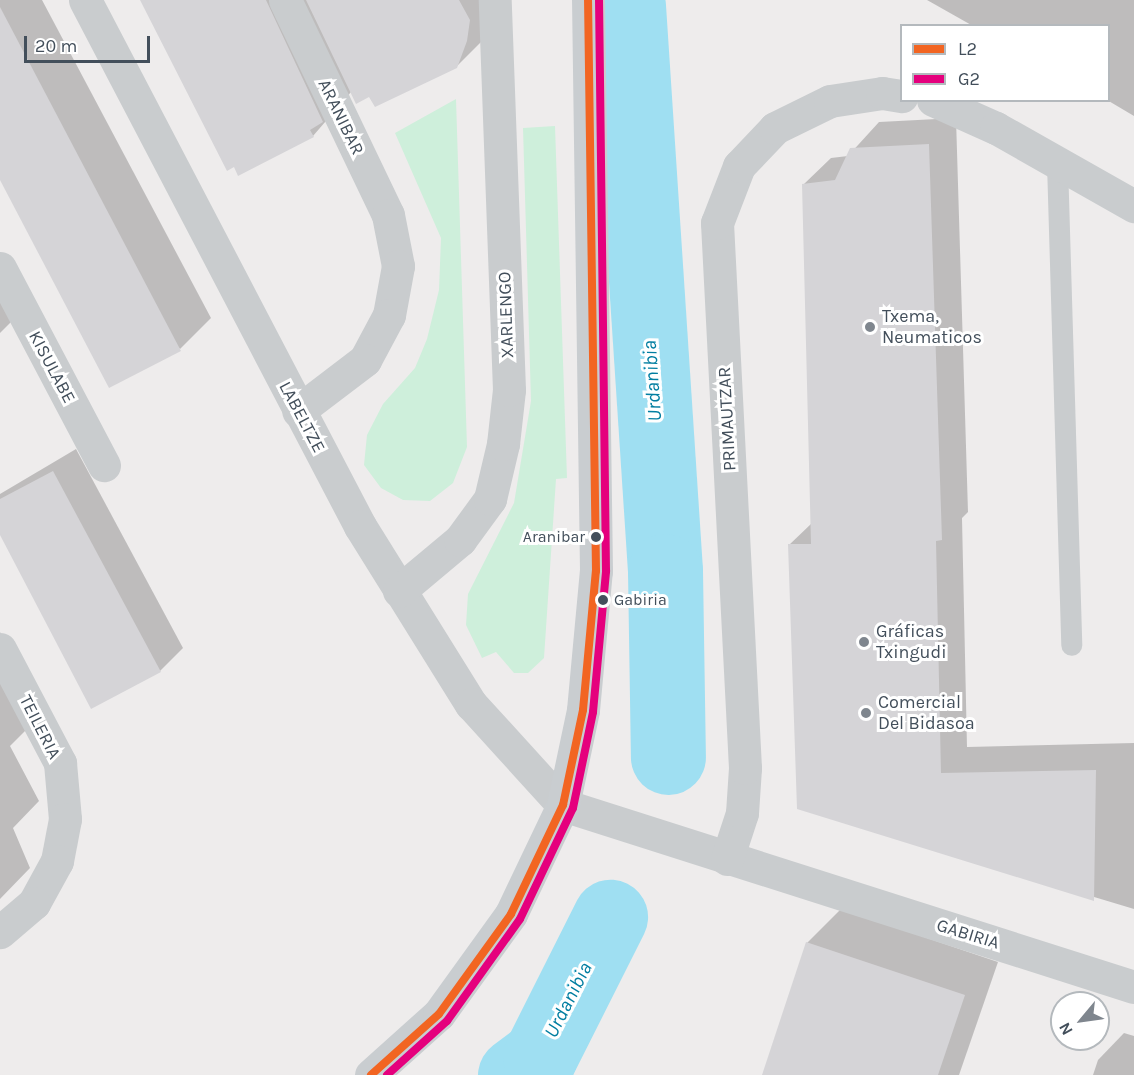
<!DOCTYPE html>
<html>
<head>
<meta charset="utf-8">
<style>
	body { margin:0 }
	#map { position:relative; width:1134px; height:1075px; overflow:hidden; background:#eeecec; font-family:Karla,sans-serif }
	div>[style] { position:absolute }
	.green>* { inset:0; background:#ceefdb }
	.shadow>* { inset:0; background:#0003 }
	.stream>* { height:12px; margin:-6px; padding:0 6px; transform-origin:6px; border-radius:6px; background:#9fdff2 }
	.river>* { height:75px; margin:-37.5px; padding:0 37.5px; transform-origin:37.5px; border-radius:37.5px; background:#9fdff2 }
	.building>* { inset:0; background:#d5d4d7 }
	.service>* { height:21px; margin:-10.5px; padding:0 10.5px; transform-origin:10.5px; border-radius:10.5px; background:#c9ccce }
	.minor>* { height:33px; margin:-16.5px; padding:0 16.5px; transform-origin:16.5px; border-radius:16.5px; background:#c9ccce }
	.secondary>* { height:33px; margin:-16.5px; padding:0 16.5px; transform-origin:16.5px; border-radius:16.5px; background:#c9cdd0 }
	.bus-1>* { height:8px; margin:-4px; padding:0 4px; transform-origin:4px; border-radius:4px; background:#f26522 }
	.bus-2>* { height:8px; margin:-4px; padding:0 4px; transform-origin:4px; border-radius:4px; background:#e5007d }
	.dots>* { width:16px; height:16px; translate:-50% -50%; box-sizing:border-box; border:3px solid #fff; border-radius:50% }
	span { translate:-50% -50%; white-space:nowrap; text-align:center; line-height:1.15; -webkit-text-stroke:6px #fff; paint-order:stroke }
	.bus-label { font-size:16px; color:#434f5b }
	.right { translate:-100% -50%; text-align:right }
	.left { translate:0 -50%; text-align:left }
	.street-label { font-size:18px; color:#434f5b }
	.poi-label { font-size:18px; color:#434f5b }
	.water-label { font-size:20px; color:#027ea1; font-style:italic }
	.legend { position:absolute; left:900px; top:24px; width:210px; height:78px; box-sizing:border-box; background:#fff; border:2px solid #b4b9bd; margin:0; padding:8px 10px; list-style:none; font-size:18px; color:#434f5b }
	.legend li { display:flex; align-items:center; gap:12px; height:30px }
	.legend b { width:30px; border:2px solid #b4b9bd }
	.north { position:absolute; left:1050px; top:991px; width:60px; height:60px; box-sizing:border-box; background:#fff; border:2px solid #b4b9bd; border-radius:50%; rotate:241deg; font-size:16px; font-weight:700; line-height:24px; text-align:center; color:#434f5b }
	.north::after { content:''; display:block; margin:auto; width:21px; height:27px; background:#7f868e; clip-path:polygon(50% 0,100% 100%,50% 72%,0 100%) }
	.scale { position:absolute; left:24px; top:36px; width:126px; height:27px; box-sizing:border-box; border:3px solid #434f5b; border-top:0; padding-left:8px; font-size:18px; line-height:21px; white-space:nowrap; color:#434f5b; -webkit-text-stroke:4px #fff; paint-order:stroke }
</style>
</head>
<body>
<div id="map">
	<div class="green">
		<div style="clip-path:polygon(456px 99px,467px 447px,453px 483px,430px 501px,403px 500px,381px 488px,364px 465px,367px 435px,383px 404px,415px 368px,427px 339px,439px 290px,441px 238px,395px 133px)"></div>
		<div style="clip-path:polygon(555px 126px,567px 478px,556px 479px,544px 658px,528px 673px,514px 673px,496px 652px,482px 658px,466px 625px,468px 594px,514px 503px,531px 401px,523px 128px)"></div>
	</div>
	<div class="shadow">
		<div style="clip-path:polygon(0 0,42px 0,211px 318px,180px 349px,0 178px)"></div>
		<div style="clip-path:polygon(142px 0,499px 0,491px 32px,457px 66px,370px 95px,351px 92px,313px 136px)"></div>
		<div style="clip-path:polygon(927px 0,1134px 0,1134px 116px,1107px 100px,1108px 26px,973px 26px)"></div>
		<div style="clip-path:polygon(956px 118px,968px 512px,962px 518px,967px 747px,1134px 743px,1134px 909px,798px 808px,789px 545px,812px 523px,804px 184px,831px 158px,848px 156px,879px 122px)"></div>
		<div style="clip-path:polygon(0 293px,13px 320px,0 333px)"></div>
		<div style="clip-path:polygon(76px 449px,183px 648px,160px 671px,0 533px,0 494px)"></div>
		<div style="clip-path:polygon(0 632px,43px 713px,10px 746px,39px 801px,13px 828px,30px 868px,0 899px)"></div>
		<div style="clip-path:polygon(841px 909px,998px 962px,959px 1075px,763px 1075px,807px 943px)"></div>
		<div style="clip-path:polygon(1124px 1033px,1134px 1036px,1134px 1075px,1093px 1075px,1098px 1060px)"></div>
	</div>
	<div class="stream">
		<div style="left:628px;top:6px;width:6px;rotate:-81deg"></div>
	</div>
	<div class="river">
		<div style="left:628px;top:6px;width:566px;rotate:86.25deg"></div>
		<div style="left:665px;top:571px;width:186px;rotate:89.1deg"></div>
		<div style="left:515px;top:1075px;width:31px;rotate:-37deg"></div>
		<div style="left:540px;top:1056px;width:156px;rotate:-63.3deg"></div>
	</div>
	<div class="building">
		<div style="clip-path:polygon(140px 0,266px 0,323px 122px,310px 130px,314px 137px,238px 176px,234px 167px,227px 171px)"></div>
		<div style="clip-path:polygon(306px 0,459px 0,470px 20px,467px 41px,457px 68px,375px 107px,369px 97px,356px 104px)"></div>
		<div style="clip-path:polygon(0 7px,181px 351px,109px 388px,0 180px)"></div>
		<div style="clip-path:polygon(929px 144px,942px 540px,936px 541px,941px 773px,1096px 770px,1094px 901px,797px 809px,788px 544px,811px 544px,802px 184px,835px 180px,850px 148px)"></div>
		<div style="clip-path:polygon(53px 471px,161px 672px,91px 709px,0 535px,0 499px)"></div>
		<div style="clip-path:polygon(806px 942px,965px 995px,938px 1075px,762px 1075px)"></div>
	</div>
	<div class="service">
		<div style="left:1057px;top:163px;width:482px;rotate:88.3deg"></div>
	</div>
	<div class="minor">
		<div style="left:85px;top:0;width:594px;rotate:62.4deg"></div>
		<div style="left:360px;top:526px;width:210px;rotate:58.1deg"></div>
		<div style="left:471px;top:704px;width:137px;rotate:47.7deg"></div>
		<div style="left:563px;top:805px;width:599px;rotate:17.68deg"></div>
		<div style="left:285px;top:0;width:238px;rotate:64.4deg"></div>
		<div style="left:388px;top:215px;width:52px;rotate:78.9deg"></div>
		<div style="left:398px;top:266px;width:50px;rotate:100.4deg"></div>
		<div style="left:389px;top:315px;width:51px;rotate:118.1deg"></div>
		<div style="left:365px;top:360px;width:84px;rotate:142.7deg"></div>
		<div style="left:933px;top:100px;width:69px;rotate:24deg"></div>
		<div style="left:996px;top:128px;width:159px;rotate:29.5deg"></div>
		<div style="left:0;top:268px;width:223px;rotate:62.2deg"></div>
		<div style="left:399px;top:591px;width:80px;rotate:-39.9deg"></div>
		<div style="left:460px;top:540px;width:51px;rotate:-53.8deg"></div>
		<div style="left:490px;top:499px;width:57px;rotate:-76.7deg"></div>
		<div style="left:503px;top:444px;width:54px;rotate:-83.7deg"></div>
		<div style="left:509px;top:390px;width:390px;rotate:-92.1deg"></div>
		<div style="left:0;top:649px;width:129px;rotate:62.2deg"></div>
		<div style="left:60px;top:763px;width:56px;rotate:84.9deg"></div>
		<div style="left:65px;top:819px;width:43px;rotate:100.8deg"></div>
		<div style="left:57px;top:861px;width:48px;rotate:118.7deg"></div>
		<div style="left:34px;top:903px;width:45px;rotate:139.5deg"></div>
		<div style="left:727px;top:859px;width:48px;rotate:-71.9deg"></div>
		<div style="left:742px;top:813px;width:45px;rotate:-86.2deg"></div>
		<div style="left:745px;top:768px;width:546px;rotate:-92.94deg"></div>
		<div style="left:717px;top:223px;width:61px;rotate:-68.9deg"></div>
		<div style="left:739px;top:166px;width:52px;rotate:-46.5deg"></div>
		<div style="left:775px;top:128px;width:61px;rotate:-26.1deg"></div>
		<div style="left:830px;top:101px;width:53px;rotate:-8.7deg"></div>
		<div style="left:882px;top:93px;width:20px;rotate:9deg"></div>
	</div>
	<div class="secondary">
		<div style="left:371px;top:1075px;width:91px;rotate:-41.9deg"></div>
		<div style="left:439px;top:1014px;width:123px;rotate:-54.2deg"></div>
		<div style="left:511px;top:914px;width:121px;rotate:-64.5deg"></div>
		<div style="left:563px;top:805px;width:97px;rotate:-78.1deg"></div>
		<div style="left:583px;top:710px;width:140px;rotate:-84.7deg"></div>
		<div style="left:596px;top:571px;width:571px;rotate:-90.8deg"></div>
	</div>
	<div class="bus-1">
		<div style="left:371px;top:1075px;width:91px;rotate:-41.9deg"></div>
		<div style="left:439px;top:1014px;width:123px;rotate:-54.2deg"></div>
		<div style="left:511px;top:914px;width:121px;rotate:-64.5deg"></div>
		<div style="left:563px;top:805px;width:97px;rotate:-78.1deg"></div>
		<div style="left:583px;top:710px;width:140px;rotate:-84.7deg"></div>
		<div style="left:596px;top:571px;width:571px;rotate:-90.8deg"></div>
	</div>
	<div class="bus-2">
		<div style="left:387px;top:1075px;width:81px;rotate:-42deg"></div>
		<div style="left:447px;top:1021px;width:125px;rotate:-54.4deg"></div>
		<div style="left:520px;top:919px;width:123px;rotate:-64.5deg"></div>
		<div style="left:573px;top:808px;width:98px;rotate:-78.2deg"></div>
		<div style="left:593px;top:712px;width:142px;rotate:-84.7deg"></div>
		<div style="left:606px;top:571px;width:571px;rotate:-90.7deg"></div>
	</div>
	<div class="dots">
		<div style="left:870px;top:327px;background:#7f868e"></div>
		<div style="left:596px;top:537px;background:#434f5b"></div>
		<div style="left:603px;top:600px;background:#434f5b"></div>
		<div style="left:864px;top:642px;background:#7f868e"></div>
		<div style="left:866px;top:713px;background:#7f868e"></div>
	</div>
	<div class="bus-label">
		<span class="right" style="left:585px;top:537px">Aranibar</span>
		<span class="left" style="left:614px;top:600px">Gabiria</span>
	</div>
	<div class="street-label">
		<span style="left:341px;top:117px;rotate:64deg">ARANIBAR</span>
		<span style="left:506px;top:315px;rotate:-92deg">XARLENGO</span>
		<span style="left:52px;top:367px;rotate:62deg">KISULABE</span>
		<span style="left:302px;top:417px;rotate:62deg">LABELTZE</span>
		<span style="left:727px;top:419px;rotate:-93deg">PRIMAUTZAR</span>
		<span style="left:40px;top:727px;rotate:63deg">TEILERIA</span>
		<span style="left:968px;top:934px;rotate:17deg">GABIRIA</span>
	</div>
	<div class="poi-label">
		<span class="left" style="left:882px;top:327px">Txema,<br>Neumaticos</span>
		<span class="left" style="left:876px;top:642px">Gráficas<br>Txingudi</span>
		<span class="left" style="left:878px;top:713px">Comercial<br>Del Bidasoa</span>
	</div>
	<div class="water-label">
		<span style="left:652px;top:381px;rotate:-94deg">Urdanibia</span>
		<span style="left:568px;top:1000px;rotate:-63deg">Urdanibia</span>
	</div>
	<ul class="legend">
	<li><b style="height:8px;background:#f26522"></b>L2</li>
	<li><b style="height:8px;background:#e5007d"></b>G2</li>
	</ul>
	<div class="north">N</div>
	<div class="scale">20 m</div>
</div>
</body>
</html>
